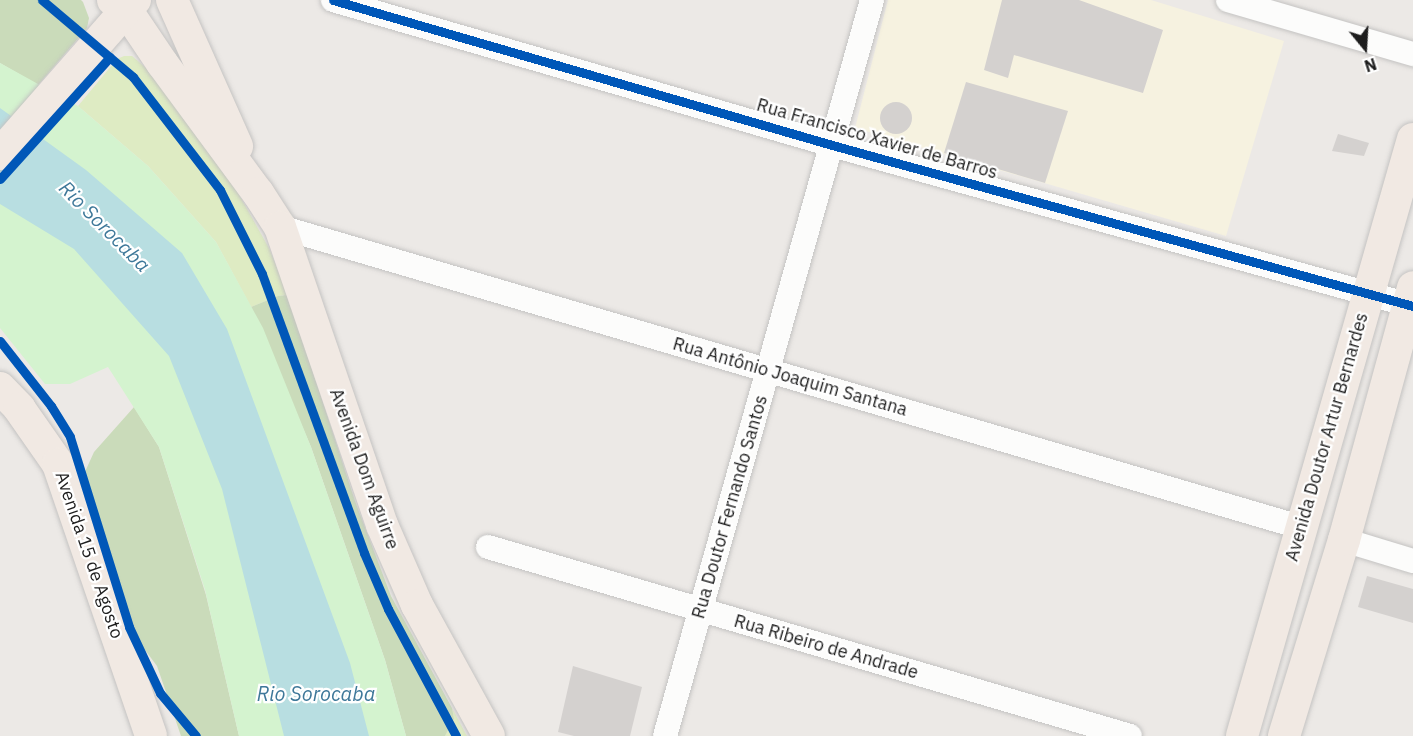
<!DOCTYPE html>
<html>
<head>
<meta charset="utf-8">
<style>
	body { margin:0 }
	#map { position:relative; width:1413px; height:736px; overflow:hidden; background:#ece9e6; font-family:"IBM Plex Sans",sans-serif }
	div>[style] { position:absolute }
	.education>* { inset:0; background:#f6f2e0 }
	.grass>* { inset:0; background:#deebc3 }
	.forest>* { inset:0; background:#cadbba }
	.park>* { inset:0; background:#d4f3cf }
	.water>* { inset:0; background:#b8dee1 }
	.building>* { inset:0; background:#d4d1cf }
	.round { border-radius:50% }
	.roads { filter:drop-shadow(0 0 2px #c4c3c2) drop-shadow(0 0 2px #c4c3c2) }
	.minor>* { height:24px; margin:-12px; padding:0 12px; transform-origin:12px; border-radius:12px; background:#fcfcfb }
	.major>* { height:32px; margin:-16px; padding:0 16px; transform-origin:16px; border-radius:16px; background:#f1e9e3 }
	.cycleway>* { height:9px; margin:-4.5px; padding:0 4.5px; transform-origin:4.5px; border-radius:4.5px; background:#0057b8 }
	span { translate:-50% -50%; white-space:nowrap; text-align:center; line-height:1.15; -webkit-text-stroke:4.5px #fff; paint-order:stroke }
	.street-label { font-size:18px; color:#1d1d1d }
	.water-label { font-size:20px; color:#3e7899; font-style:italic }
	.north { position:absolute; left:1335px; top:18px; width:60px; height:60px; -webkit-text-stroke:4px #fff; paint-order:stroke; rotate:162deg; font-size:16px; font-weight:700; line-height:24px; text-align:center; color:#1d1d1d }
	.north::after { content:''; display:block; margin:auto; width:21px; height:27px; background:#1d1d1d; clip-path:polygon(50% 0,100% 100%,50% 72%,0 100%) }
</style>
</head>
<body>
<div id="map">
	<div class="education">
		<div style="clip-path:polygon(888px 0,1151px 0,1284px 41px,1226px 236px,855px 128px)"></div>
	</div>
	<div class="grass">
		<div style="clip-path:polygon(124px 56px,132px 56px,152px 73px,237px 191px,269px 248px,288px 295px,278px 296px,251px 307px,216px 242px,148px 166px,78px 106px,117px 59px)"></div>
		<div style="clip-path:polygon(452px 708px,467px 736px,445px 736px,454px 719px)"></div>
	</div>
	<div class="forest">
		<div style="clip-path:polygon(0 0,81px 0,83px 2px,89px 18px,87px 28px,38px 85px,0 63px)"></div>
		<div style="clip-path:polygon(288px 295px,355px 501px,391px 596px,452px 708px,454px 719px,445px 736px,406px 736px,385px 660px,311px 447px,251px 307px,278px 296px)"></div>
		<div style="clip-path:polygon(134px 407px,159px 447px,206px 595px,239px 736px,181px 736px,157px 666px,124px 622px,92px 519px,84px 474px,94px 452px)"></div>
	</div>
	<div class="park">
		<div style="clip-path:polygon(0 63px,78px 106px,148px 166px,216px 242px,263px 328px,311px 447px,385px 660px,406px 736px,239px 736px,205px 590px,159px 447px,108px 367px,70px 384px,45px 384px,0 328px)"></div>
	</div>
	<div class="water">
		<div style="clip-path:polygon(0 108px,86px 170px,182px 253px,227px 329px,350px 663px,369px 736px,284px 736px,222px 489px,169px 356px,74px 249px,0 204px)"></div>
	</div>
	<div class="building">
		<div style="clip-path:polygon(1002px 0,1079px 0,1163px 30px,1143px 93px,1014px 55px,1008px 78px,984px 70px)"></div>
		<div style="clip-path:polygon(966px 82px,1068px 111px,1045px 183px,944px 153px)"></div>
		<div class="round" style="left:880px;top:102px;width:32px;height:32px"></div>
		<div style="clip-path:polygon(1338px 134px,1369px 143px,1364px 156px,1332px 151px)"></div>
		<div style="clip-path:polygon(1367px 576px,1413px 589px,1413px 623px,1358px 607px)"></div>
		<div style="clip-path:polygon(573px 666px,642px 687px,630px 736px,574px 736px,558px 732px)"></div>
	</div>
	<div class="roads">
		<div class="minor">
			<div style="left:333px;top:0;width:520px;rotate:16.2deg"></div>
			<div style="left:832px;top:145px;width:603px;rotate:15.49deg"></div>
			<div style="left:1228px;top:0;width:193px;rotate:16.3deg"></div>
			<div style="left:280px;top:227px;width:1063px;rotate:16.39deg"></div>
			<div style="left:1344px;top:540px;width:72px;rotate:16.9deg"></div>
			<div style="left:488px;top:547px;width:669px;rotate:16.4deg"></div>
			<div style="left:665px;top:736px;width:765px;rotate:-74.29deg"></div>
		</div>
		<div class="major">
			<div style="left:113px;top:0;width:18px;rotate:38deg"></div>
			<div style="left:127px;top:11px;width:63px;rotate:56.1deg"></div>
			<div style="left:162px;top:63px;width:162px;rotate:53.6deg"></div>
			<div style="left:258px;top:193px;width:40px;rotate:57.1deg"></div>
			<div style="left:280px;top:227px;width:315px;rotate:71.1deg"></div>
			<div style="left:382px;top:525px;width:87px;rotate:66.4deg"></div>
			<div style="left:417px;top:605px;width:149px;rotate:61.2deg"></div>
			<div style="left:172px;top:0;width:160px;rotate:66deg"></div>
			<div style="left:0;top:154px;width:205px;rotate:-48.8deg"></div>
			<div style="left:0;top:388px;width:28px;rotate:46deg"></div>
			<div style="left:19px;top:408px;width:68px;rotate:55.1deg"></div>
			<div style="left:58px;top:464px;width:287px;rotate:71.1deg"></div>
			<div style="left:1242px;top:736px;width:621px;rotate:-74.02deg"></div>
			<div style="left:1284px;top:736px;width:205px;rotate:-73deg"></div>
			<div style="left:1344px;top:540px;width:262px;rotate:-74.7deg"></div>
		</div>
	</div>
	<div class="cycleway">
		<div style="left:42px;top:0;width:119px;rotate:40.2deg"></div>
		<div style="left:133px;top:77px;width:143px;rotate:52.4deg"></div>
		<div style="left:220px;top:190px;width:94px;rotate:63.4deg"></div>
		<div style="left:262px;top:274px;width:297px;rotate:69.9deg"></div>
		<div style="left:364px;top:553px;width:61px;rotate:66.8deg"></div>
		<div style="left:388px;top:609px;width:144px;rotate:61.8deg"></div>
		<div style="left:333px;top:0;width:520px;rotate:16.2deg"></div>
		<div style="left:832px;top:145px;width:603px;rotate:15.49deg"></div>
		<div style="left:0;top:179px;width:164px;rotate:-48deg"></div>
		<div style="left:0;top:341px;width:83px;rotate:51.9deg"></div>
		<div style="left:51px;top:406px;width:36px;rotate:58deg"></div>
		<div style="left:70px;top:437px;width:199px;rotate:72.7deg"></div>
		<div style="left:129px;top:627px;width:73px;rotate:64.8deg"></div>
		<div style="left:160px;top:693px;width:56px;rotate:50.1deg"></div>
	</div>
	<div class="street-label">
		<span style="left:877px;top:139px;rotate:16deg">Rua Francisco Xavier de Barros</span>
		<span style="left:790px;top:377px;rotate:16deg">Rua Antônio Joaquim Santana</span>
		<span style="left:1327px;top:437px;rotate:-74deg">Avenida Doutor Artur Bernardes</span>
		<span style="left:364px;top:469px;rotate:70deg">Avenida Dom Aguirre</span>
		<span style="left:730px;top:507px;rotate:-74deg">Rua Doutor Fernando Santos</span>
		<span style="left:89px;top:555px;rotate:71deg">Avenida 15 de Agosto</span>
		<span style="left:826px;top:647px;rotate:16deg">Rua Ribeiro de Andrade</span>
	</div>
	<div class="water-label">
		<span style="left:105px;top:226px;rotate:45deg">Rio Sorocaba</span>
		<span style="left:316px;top:693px">Rio Sorocaba</span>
	</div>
	<div class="north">N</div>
</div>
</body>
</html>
